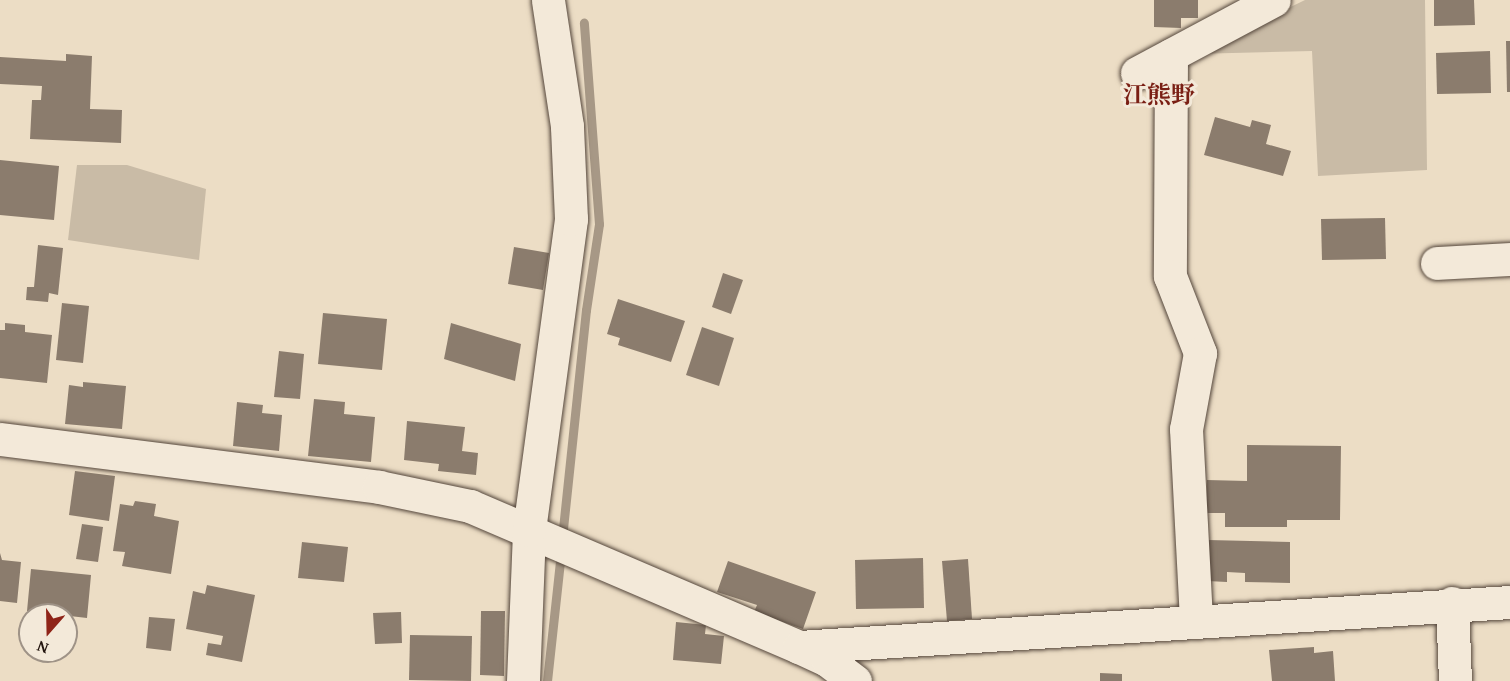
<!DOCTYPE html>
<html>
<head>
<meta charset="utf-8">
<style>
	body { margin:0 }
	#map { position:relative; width:1510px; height:681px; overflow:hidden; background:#ecddc5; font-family:"Gentium Book Plus","Noto Serif JP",serif }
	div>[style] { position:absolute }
	.green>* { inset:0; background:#c9bba6 }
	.stream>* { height:9px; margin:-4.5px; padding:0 4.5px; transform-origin:4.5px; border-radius:4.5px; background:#a79886 }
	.building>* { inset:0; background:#8b7c6d }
	.roads { filter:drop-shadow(0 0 2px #54463b) drop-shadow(0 0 2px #54463b) }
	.minor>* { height:33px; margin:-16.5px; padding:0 16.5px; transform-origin:16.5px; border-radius:16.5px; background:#f3e9d9 }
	span { translate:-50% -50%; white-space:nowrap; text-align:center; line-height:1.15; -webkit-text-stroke:6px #f3e9d9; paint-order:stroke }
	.neighbourhood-label { font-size:24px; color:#7a1f14; font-weight:700 }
	.north { position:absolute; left:18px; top:603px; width:60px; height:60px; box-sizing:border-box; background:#f3e9d9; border:2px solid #9f9387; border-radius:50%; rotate:200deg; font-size:16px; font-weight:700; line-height:24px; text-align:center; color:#21130d }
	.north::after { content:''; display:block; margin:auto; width:21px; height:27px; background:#8f2418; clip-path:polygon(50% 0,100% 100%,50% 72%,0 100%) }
</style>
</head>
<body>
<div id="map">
	<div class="green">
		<div style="clip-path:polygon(1305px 0,1425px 0,1427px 170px,1318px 176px,1312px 51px,1193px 54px)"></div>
		<div style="clip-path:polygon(77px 165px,127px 165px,206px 189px,199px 260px,68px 240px)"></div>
	</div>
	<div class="stream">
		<div style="left:562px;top:538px;width:229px;rotate:-84deg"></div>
		<div style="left:586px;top:310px;width:87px;rotate:-81.4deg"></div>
		<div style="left:599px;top:224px;width:202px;rotate:-94.3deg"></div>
		<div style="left:547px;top:681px;width:130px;rotate:-83.8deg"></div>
	</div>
	<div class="building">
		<div style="clip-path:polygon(1154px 0,1198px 0,1198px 18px,1181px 18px,1181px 28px,1154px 27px)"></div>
		<div style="clip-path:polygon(1434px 0,1474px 0,1475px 25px,1434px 26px)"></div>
		<div style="clip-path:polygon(1506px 41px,1510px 41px,1510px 92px,1507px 92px)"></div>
		<div style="clip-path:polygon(1490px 51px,1491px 93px,1437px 94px,1436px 53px)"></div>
		<div style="clip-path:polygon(66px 54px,92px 56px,90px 109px,122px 110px,121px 143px,30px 139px,32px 100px,41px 100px,42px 86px,0 84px,0 57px,66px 61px)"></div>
		<div style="clip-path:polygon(1215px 117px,1250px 127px,1252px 120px,1271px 125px,1266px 144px,1291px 151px,1283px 176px,1204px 155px)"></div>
		<div style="clip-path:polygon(0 160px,59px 166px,54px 220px,0 215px)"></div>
		<div style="clip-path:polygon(1385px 218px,1386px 259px,1322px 260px,1321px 219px)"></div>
		<div style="clip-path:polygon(38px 245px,63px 248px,58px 295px,49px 293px,48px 302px,26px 300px,27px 287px,34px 287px)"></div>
		<div style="clip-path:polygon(514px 247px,549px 253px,543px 290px,508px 284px)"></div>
		<div style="clip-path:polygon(723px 273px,743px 280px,731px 314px,712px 307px)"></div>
		<div style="clip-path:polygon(618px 299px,685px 321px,671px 362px,618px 345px,620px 338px,607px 334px)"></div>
		<div style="clip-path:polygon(62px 303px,89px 306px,83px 363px,56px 360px)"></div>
		<div style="clip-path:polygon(323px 313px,387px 319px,382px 370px,318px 364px)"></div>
		<div style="clip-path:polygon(5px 323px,25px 325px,25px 332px,52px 335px,47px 383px,0 378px,0 330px,5px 330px)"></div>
		<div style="clip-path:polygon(451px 323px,521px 344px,515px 381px,444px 359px)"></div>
		<div style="clip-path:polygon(702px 327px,734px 338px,719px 386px,686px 375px)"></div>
		<div style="clip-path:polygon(279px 351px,304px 354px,300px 399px,274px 397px)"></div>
		<div style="clip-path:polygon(83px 382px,126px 386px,122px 429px,65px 424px,69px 385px,83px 387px)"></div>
		<div style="clip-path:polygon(314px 399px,345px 402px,344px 414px,375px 417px,371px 462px,308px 456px)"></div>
		<div style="clip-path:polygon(237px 402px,263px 405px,262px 413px,282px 415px,279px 451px,233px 446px)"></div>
		<div style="clip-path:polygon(407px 421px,465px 427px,462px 451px,478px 453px,476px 475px,438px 471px,439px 464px,404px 460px)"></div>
		<div style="clip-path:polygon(1247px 445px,1341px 446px,1340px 520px,1287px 520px,1287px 527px,1225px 527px,1225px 513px,1206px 513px,1207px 480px,1247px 481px)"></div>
		<div style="clip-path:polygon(75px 471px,115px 476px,109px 521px,69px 515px)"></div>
		<div style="clip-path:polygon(135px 501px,156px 504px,154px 516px,179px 521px,171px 574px,122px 566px,125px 552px,113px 551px,120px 504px,133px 506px)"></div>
		<div style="clip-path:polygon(82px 524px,103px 527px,98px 562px,76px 559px)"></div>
		<div style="clip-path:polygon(1208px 540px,1290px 542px,1290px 583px,1245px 582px,1245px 573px,1227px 572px,1227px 582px,1207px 581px)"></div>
		<div style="clip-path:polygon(302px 542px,348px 547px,344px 582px,298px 578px)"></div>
		<div style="clip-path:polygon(0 553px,2px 560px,21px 562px,17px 603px,0 601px)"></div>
		<div style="clip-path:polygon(923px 558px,924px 608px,856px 609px,855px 560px)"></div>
		<div style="clip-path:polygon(968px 559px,972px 619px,947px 621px,942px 561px)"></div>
		<div style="clip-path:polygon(728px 561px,816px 592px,803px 629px,754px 612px,757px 605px,717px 592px)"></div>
		<div style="clip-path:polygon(31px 569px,91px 575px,87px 618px,27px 611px)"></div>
		<div style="clip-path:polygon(207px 585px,255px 595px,242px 662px,206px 655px,208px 643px,221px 645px,223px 636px,186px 629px,193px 591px,205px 594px)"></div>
		<div style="clip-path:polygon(481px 611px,505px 611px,504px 676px,480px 675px)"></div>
		<div style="clip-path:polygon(401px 612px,402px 643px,375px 644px,373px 613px)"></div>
		<div style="clip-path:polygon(149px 617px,175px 619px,171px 651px,146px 648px)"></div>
		<div style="clip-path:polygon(676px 622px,706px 625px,705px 634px,724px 636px,721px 664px,673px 660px)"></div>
		<div style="clip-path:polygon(410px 635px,472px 636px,471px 681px,409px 680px)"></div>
		<div style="clip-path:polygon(1314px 647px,1314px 653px,1333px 651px,1335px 681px,1272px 681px,1269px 650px)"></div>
		<div style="clip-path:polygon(1100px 673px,1122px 674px,1122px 681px,1100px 681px)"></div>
	</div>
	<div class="roads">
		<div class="minor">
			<div style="left:1171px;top:55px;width:221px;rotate:90.3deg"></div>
			<div style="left:1170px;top:276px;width:83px;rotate:68.7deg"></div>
			<div style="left:1200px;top:353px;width:77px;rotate:100.4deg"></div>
			<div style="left:1186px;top:429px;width:191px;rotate:87deg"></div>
			<div style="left:1137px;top:73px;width:155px;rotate:-28.1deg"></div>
			<div style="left:1437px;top:263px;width:73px;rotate:-3.1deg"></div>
			<div style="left:0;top:439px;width:382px;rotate:7.2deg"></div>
			<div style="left:379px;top:487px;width:93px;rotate:11.8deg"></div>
			<div style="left:470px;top:506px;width:358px;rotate:23.2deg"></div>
			<div style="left:799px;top:647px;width:31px;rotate:25deg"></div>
			<div style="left:827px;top:660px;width:35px;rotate:37deg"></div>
			<div style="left:1452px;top:603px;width:78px;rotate:87.8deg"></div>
			<div style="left:799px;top:647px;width:712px;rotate:-3.62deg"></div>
			<div style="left:523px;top:681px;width:151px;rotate:-87.7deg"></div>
			<div style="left:529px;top:530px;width:314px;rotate:-82.3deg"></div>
			<div style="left:571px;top:219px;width:93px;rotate:-92.5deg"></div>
			<div style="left:567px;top:126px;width:127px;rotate:-98.6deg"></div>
		</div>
	</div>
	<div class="neighbourhood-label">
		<span style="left:1159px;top:95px">江熊野</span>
	</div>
	<div class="north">N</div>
</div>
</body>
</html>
